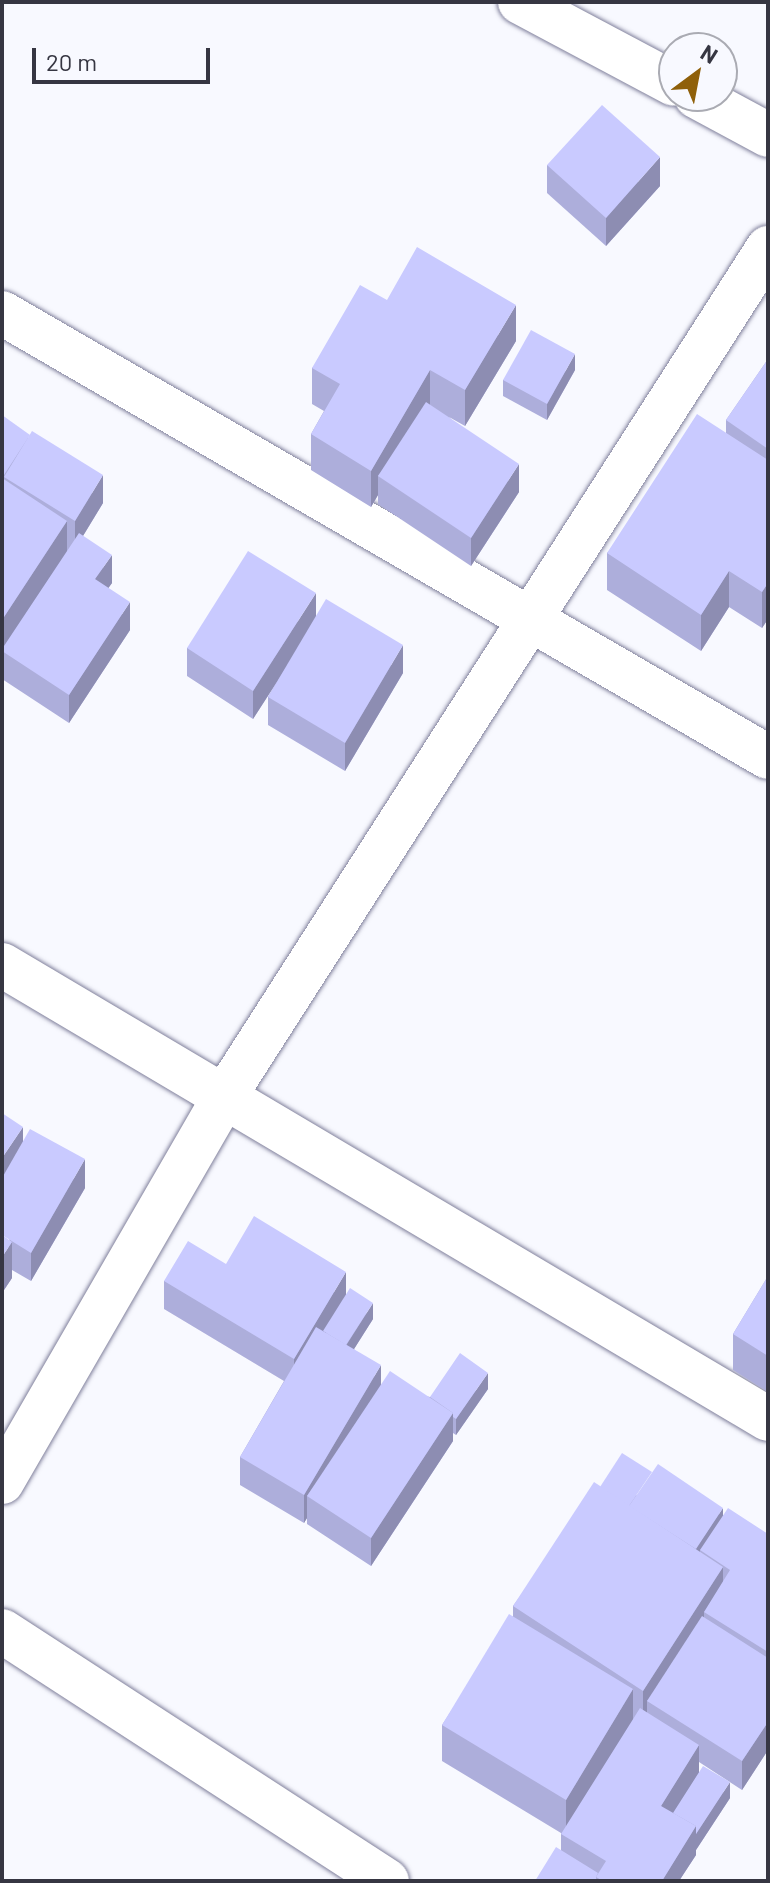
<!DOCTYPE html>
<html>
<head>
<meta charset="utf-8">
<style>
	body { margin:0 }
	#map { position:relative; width:770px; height:1883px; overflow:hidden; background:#f8f9ff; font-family:Barlow,sans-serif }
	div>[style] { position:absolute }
	.roads { filter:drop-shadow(0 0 2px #80809c) drop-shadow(0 0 2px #80809c) }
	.minor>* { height:44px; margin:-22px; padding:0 22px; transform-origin:22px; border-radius:22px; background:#fff }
	.wall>* { inset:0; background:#adaedb }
	.shaded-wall>* { inset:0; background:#8d8db2 }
	.building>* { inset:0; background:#c9caff }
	span { translate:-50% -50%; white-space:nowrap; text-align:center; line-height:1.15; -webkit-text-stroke:8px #f8f9ff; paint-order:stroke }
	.frame { position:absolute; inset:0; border:4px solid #363642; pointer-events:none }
	.north { position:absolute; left:658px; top:32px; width:80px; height:80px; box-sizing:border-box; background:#f8f9ff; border:2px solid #aaabb3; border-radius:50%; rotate:32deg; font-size:22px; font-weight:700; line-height:32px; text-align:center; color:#363642 }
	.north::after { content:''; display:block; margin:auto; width:28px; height:36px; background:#8f600a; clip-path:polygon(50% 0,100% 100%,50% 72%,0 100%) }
	.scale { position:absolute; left:32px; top:48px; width:178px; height:36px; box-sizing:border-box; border:4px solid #363642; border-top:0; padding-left:10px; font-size:24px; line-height:28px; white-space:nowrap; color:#363642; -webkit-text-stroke:6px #f8f9ff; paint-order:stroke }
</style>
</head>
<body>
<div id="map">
	<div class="roads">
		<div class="minor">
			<div style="left:520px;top:2px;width:174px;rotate:28deg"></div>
			<div style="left:696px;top:96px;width:82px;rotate:28.4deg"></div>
			<div style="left:2px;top:313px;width:885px;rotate:30.1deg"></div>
			<div style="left:2px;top:965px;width:890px;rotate:30.65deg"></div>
			<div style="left:2px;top:1482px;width:448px;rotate:-60deg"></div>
			<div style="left:226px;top:1094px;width:1005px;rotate:-57.35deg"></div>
			<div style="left:2px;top:1631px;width:459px;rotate:33deg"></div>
		</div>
	</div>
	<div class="wall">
		<div style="clip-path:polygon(547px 165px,660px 186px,606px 246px,547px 193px)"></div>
		<div style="clip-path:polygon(387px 300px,516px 341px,465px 426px,449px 417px,519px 492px,471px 566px,378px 504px,378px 495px,371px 507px,311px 470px,311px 434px,324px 411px,312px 404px,312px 368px)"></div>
		<div style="clip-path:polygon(768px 359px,768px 619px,762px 628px,729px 607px,701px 651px,607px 590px,607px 553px,726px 433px,726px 420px)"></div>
		<div style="clip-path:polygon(575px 370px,547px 420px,503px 396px,503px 380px)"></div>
		<div style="clip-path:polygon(2px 415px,103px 503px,83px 536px,112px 583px,108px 588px,130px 630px,69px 723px,2px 679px)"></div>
		<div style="clip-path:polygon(316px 617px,403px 673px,345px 771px,268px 725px,268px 697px,277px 682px,253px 719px,187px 676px,187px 648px)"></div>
		<div style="clip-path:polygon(23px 1141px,85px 1188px,31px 1281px,12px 1270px,12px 1278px,2px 1293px)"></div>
		<div style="clip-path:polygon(226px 1264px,346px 1295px,373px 1319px,354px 1349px,381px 1385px,430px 1397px,488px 1389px,456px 1435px,453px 1433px,453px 1441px,371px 1566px,307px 1524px,307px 1518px,304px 1523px,240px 1485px,240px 1457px,284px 1381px,164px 1309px,164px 1281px)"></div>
		<div style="clip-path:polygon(768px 1276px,768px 1392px,733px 1370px,733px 1334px)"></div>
		<div style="clip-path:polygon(600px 1487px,723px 1515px,768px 1534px,768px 1750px,742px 1790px,699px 1762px,699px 1772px,730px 1798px,696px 1850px,696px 1855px,679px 1881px,535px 1881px,561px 1851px,561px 1833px,442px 1761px,442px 1725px,513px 1616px,513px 1606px)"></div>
	</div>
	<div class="shaded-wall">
		<div style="clip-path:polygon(660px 157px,660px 186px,606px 246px,606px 218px)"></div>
		<div style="clip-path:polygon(516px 305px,516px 341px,465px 426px,465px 390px)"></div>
		<div style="clip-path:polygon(575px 354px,575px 370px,547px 420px,547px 404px)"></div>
		<div style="clip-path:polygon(430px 370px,430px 406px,378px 476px,378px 495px,371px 507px,371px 471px)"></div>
		<div style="clip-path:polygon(519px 464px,519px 492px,471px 566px,471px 538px)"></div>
		<div style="clip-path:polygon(103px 475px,103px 503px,75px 549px,75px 521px)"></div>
		<div style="clip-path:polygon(67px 521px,67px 557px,2px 651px,2px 620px)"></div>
		<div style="clip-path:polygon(112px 555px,112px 583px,95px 607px,95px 579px)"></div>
		<div style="clip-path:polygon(729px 571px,729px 607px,701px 651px,701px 615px)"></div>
		<div style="clip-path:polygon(768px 583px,768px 619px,762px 628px,762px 592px)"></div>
		<div style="clip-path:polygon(316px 593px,316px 621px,253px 719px,253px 691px)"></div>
		<div style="clip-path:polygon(130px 602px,130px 630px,69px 723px,69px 695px)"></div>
		<div style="clip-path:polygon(403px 645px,403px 673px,345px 771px,345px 743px)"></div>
		<div style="clip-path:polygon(23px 1127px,23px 1163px,2px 1194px,2px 1158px)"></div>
		<div style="clip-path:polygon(85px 1159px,85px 1188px,31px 1281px,31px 1253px)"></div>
		<div style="clip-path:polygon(12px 1242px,12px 1278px,2px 1293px,2px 1257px)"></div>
		<div style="clip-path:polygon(346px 1272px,346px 1300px,294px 1387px,294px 1359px)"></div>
		<div style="clip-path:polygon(373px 1303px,373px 1319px,342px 1368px,342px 1352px)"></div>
		<div style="clip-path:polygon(381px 1365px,381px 1393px,307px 1496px,307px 1518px,304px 1523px,304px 1495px)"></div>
		<div style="clip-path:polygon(488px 1373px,488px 1389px,456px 1435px,456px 1419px)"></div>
		<div style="clip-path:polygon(453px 1413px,453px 1441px,371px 1566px,371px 1538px)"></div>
		<div style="clip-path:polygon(723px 1508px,723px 1536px,700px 1550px,700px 1570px,692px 1554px)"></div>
		<div style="clip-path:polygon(723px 1567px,723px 1603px,704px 1612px,704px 1632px,647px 1701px,647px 1720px,643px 1727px,643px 1691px)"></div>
		<div style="clip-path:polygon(633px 1689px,633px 1725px,566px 1836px,566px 1800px)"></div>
		<div style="clip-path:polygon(768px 1722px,768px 1750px,742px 1790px,742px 1761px)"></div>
		<div style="clip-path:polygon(699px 1745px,699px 1773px,671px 1818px,661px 1806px)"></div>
		<div style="clip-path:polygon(730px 1782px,730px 1798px,696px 1850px,696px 1834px)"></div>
		<div style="clip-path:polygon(696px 1826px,696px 1855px,679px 1881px,662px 1881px)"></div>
	</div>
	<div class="building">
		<div style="clip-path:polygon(602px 105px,660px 157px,606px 218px,547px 165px)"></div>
		<div style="clip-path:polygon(417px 247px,516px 305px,465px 390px,430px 370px,371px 471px,311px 434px,340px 384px,312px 368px,360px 285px,387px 300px)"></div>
		<div style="clip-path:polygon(531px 330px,575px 354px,547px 404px,503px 380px)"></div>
		<div style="clip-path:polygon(768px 359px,768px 449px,726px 420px)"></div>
		<div style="clip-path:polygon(426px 402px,519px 464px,471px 538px,378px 476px)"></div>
		<div style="clip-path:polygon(697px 414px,768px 460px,768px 583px,762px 592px,729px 571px,701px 615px,607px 553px)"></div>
		<div style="clip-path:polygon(2px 415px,30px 435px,2px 478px)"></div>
		<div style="clip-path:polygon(32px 431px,103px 475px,75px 521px,4px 477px)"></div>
		<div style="clip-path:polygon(2px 478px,67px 521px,2px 620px)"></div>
		<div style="clip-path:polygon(79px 533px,112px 555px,95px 579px,130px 602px,69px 695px,2px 651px,2px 649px)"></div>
		<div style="clip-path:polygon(248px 551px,316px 593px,253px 691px,187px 648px)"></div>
		<div style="clip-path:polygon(326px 599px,403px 645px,345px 743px,268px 697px)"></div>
		<div style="clip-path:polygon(2px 1113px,23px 1127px,2px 1158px)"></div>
		<div style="clip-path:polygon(30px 1129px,85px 1159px,31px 1253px,2px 1235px,2px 1178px)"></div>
		<div style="clip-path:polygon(254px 1216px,346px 1272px,294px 1359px,164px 1281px,188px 1241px,226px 1264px)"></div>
		<div style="clip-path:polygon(2px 1235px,12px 1242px,2px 1257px)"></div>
		<div style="clip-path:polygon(768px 1276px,768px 1356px,733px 1334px)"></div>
		<div style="clip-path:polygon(350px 1288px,373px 1303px,346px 1345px,323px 1331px)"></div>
		<div style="clip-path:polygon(316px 1327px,381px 1365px,304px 1495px,240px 1457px)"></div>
		<div style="clip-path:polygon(460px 1353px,488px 1373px,456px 1419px,453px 1417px,453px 1413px,430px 1397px)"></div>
		<div style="clip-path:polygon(390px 1371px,453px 1413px,371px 1538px,307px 1496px)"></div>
		<div style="clip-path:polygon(622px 1453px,652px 1472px,629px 1506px,600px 1487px)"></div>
		<div style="clip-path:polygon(658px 1464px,723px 1508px,696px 1549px,629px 1506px)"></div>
		<div style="clip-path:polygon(594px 1482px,723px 1567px,643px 1691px,513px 1606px)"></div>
		<div style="clip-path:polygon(728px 1508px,768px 1534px,768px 1652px,704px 1612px,730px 1570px,700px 1550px)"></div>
		<div style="clip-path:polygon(509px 1614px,633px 1689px,566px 1800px,442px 1725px)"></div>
		<div style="clip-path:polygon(702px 1616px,768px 1658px,768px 1722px,742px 1761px,647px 1701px)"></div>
		<div style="clip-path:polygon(640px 1708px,699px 1745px,661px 1806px,696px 1826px,662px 1881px,603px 1881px,596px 1877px,606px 1861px,561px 1834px)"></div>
		<div style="clip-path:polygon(703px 1766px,730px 1782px,696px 1834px,696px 1826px,673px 1813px)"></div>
		<div style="clip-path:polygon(556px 1847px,598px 1873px,596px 1877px,596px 1881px,535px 1881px)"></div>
	</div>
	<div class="frame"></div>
	<div class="north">N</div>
	<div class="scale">20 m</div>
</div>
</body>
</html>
